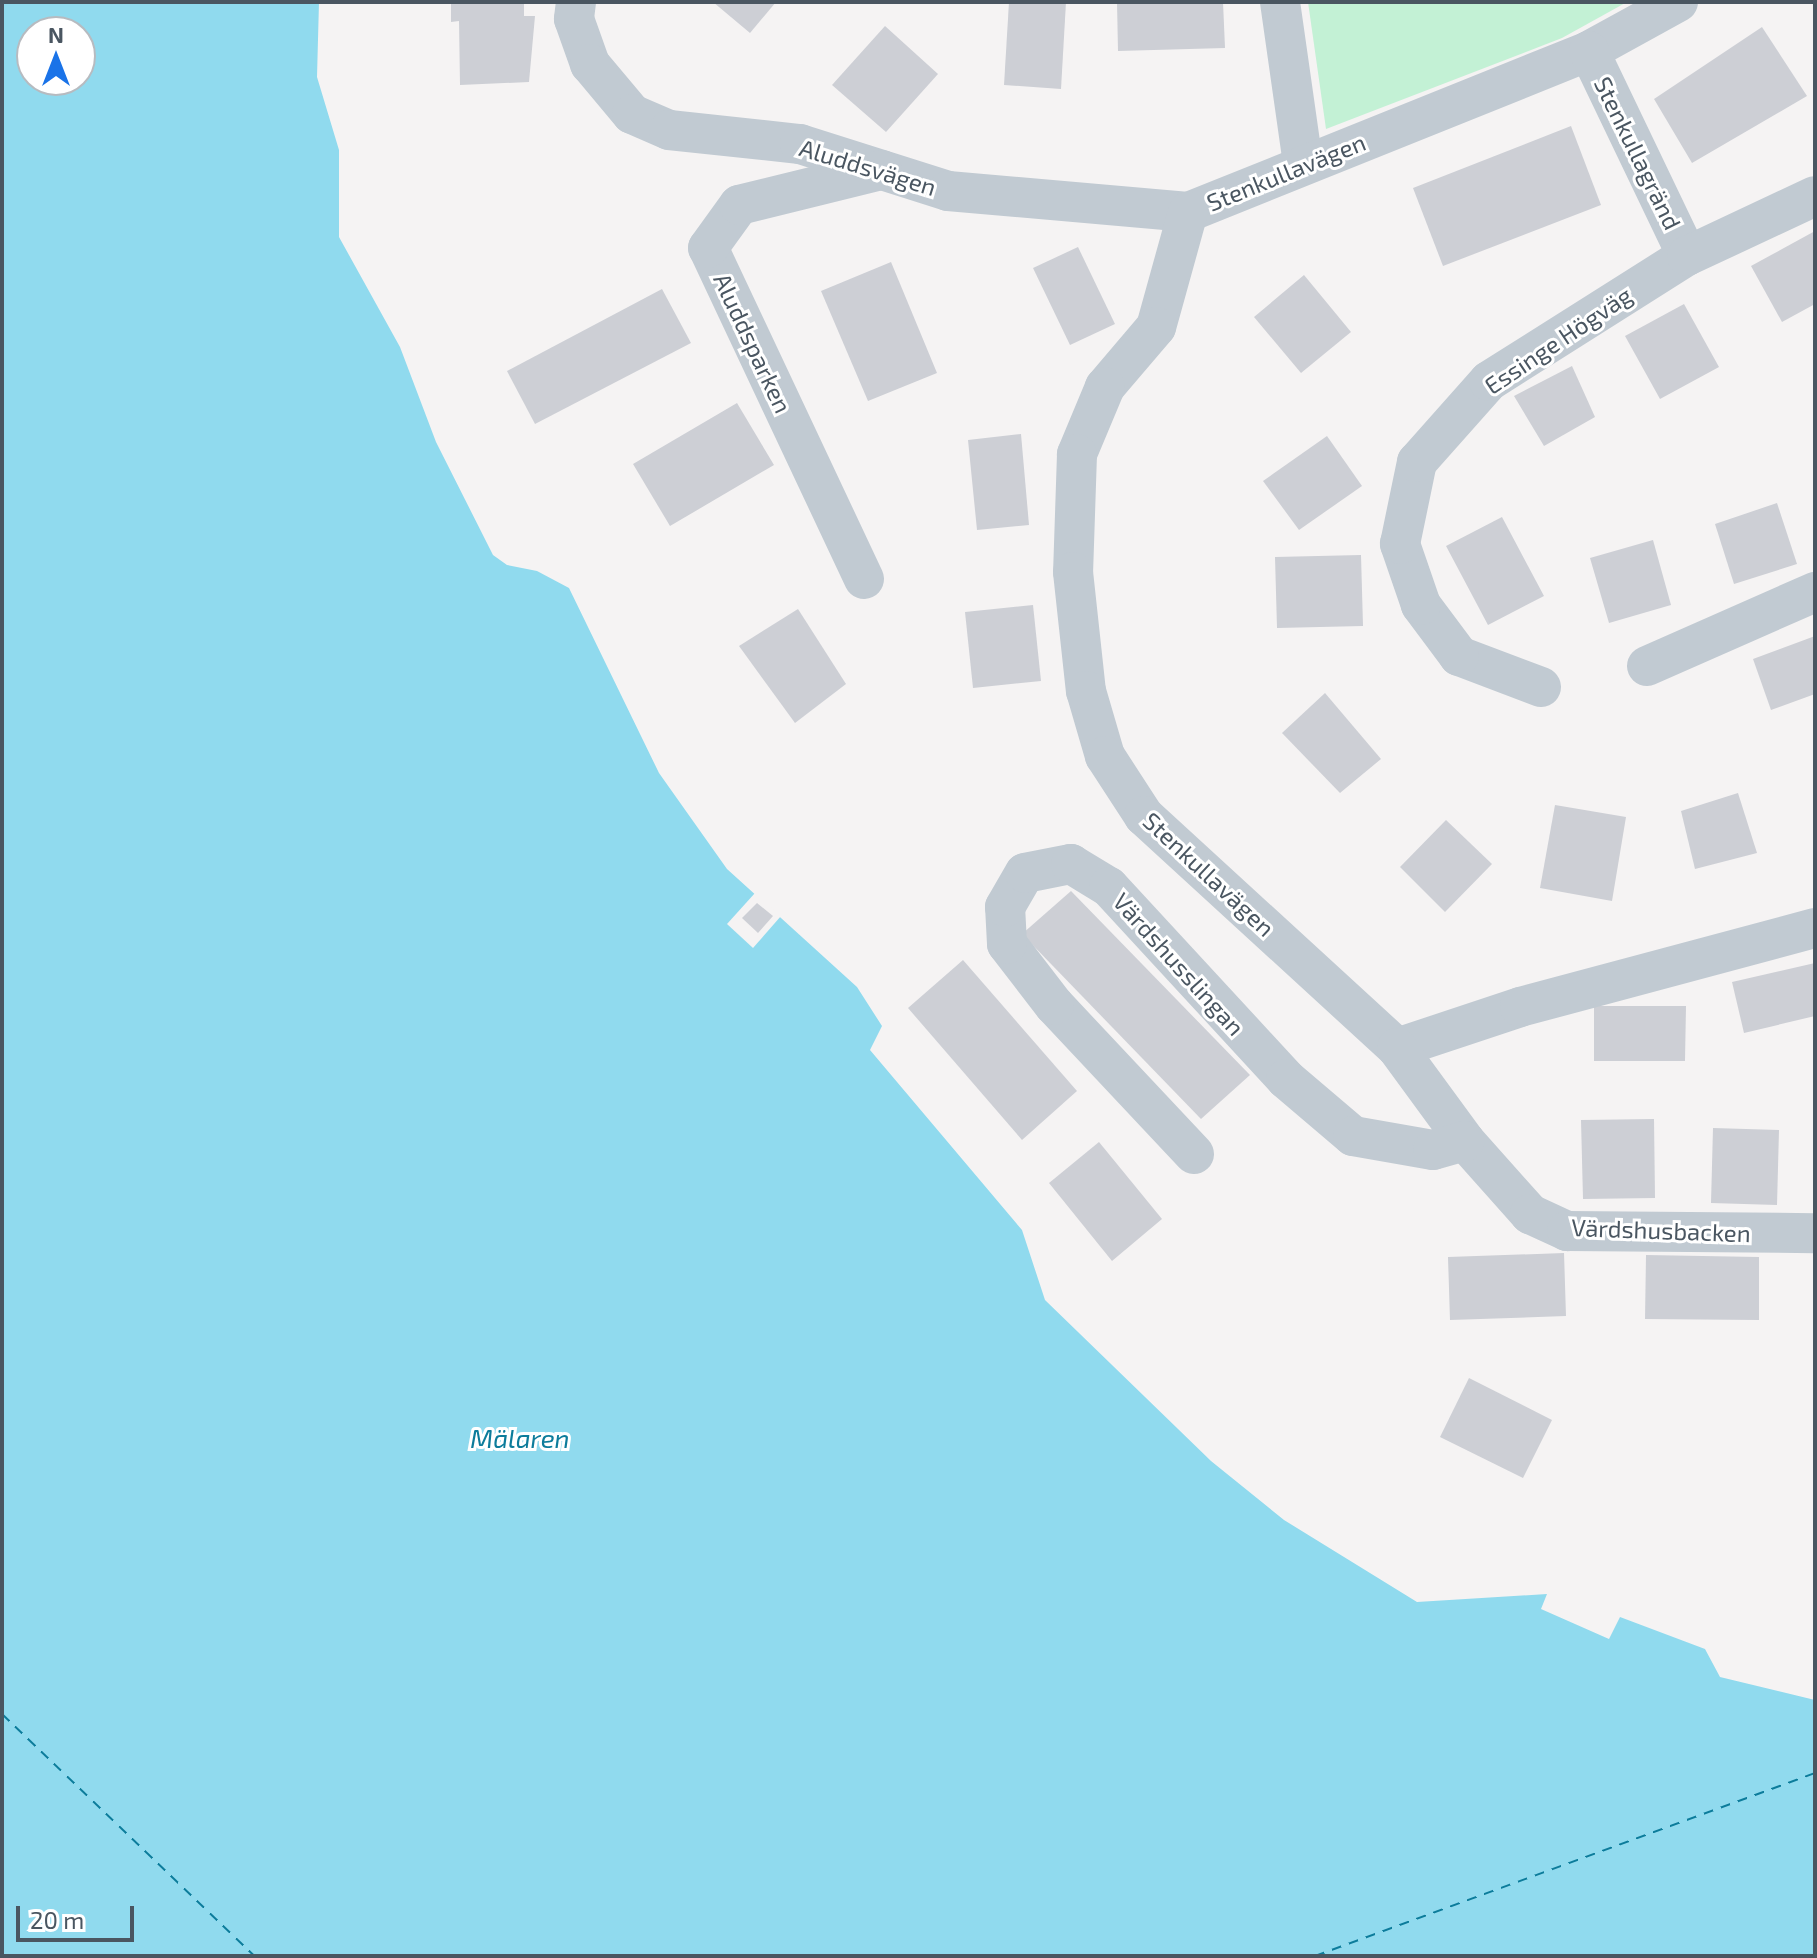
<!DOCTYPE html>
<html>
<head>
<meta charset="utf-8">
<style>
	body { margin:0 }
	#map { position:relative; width:1817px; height:1958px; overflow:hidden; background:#f5f3f3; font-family:"Exo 2",sans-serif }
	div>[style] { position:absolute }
	.green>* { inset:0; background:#c3f1d5 }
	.water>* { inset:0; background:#90daee }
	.pier>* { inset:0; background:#f5f3f3 }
	.ferry>* { height:2px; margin-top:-1px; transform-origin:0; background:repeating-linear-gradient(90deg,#0c7c9b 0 10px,transparent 0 18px) }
	.building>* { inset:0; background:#cdcfd5 }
	.minor>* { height:40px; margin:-20px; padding:0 20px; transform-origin:20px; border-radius:20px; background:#c1cad2 }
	span { translate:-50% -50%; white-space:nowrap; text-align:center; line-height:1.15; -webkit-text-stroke:6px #fff; paint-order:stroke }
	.street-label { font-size:24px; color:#4a5661 }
	.water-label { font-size:26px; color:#0c7c9b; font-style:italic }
	.frame { position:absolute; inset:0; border:4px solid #4a5661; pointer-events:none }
	.north { position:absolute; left:16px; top:16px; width:80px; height:80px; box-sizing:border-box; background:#fff; border:2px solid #b7bbc0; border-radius:50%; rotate:0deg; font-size:22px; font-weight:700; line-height:32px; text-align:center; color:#4a5661 }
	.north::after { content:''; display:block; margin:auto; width:28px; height:36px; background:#1a73e8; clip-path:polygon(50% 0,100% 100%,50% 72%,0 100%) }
	.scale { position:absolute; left:16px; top:1906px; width:118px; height:36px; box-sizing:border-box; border:4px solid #4a5661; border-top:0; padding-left:10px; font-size:24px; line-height:28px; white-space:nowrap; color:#4a5661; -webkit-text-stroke:6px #fff; paint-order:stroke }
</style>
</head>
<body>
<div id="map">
	<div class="green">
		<div style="clip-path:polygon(1308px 2px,1627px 2px,1562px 38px,1326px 129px)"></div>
	</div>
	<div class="water">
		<div style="clip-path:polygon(evenodd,2px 2px,319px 2px,317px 77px,339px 150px,339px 237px,400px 347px,436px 442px,493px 555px,507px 565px,537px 571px,569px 588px,659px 773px,727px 869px,857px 987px,882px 1026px,870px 1050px,1022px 1230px,1045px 1300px,1211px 1461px,1284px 1520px,1417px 1602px,1547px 1594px,1541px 1609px,1609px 1639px,1620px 1617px,1705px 1649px,1720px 1677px,1815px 1700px,1815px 1956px,2px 1956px,2px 2px,32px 32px,80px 32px,80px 80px,32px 80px,32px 32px)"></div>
	</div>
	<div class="pier">
		<div style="clip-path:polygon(755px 893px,781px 916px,753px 948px,727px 924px)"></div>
	</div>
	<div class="ferry">
		<div style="left:2px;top:1714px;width:349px;rotate:43.8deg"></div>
		<div style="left:1315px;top:1956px;width:532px;rotate:-20.1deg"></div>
	</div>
	<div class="building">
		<div style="clip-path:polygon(451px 2px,524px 2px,524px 16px,535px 16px,529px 82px,460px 85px,459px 21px,451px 22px)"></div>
		<div style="clip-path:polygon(713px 2px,776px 2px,750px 33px)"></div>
		<div style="clip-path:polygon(1009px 2px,1066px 2px,1061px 89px,1004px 85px)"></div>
		<div style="clip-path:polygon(1117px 2px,1223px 2px,1225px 48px,1118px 51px)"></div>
		<div style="clip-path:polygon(885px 26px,938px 74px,886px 132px,832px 85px)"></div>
		<div style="clip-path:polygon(1762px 27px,1807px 96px,1692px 163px,1654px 99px)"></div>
		<div style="clip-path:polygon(1571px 126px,1601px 205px,1443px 266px,1413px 188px)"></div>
		<div style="clip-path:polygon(1815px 231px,1815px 304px,1782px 322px,1751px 266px)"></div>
		<div style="clip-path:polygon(1078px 247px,1115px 324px,1070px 345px,1033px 268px)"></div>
		<div style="clip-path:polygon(891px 262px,937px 373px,868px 401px,821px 291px)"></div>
		<div style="clip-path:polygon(1304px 275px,1351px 332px,1301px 373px,1254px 317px)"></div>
		<div style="clip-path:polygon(662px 289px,691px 343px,535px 424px,507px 371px)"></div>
		<div style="clip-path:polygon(1684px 304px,1719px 367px,1660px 399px,1625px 336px)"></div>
		<div style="clip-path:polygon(1572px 366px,1595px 417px,1544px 446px,1514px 396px)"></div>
		<div style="clip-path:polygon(737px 403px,774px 465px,670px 526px,633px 464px)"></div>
		<div style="clip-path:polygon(1021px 434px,1029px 525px,977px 530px,968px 440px)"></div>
		<div style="clip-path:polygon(1327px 436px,1362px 486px,1299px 530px,1263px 481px)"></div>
		<div style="clip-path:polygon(1777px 503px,1797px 564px,1734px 584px,1715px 524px)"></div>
		<div style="clip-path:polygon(1502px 517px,1544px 596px,1488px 625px,1446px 546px)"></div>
		<div style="clip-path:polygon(1653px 540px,1671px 605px,1609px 623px,1590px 558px)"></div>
		<div style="clip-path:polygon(1361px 555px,1363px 626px,1277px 628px,1275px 557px)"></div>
		<div style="clip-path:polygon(1033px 605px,1041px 681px,973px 688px,965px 612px)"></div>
		<div style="clip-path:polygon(798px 609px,846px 684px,795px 723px,739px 646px)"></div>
		<div style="clip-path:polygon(1815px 636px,1815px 694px,1771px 710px,1753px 659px)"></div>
		<div style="clip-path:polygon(1325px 693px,1381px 759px,1340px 793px,1282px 733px)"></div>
		<div style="clip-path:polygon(1738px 793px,1757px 853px,1695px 869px,1681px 811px)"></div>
		<div style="clip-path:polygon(1555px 805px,1626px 817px,1612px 901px,1540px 888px)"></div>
		<div style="clip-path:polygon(1446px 820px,1492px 864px,1445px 912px,1400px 867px)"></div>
		<div style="clip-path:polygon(1071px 891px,1250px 1075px,1201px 1119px,1022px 934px)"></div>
		<div style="clip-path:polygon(757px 903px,773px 916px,758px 933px,742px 918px)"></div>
		<div style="clip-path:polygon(963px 960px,1077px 1091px,1022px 1140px,908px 1008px)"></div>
		<div style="clip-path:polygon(1815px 963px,1815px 1016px,1744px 1033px,1732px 982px)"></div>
		<div style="clip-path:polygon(1594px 1006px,1686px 1006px,1685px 1061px,1594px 1061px)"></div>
		<div style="clip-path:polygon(1654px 1119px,1655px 1198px,1583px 1199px,1581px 1120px)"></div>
		<div style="clip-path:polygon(1713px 1128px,1779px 1130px,1777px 1205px,1711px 1203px)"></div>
		<div style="clip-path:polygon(1099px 1142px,1162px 1219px,1112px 1261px,1049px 1183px)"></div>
		<div style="clip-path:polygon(1564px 1253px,1566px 1316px,1450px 1320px,1448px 1257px)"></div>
		<div style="clip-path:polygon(1646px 1255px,1759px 1257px,1759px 1320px,1645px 1319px)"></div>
		<div style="clip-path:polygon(1469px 1378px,1552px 1420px,1523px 1478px,1440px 1437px)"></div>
	</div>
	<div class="minor">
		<div style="left:576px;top:2px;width:17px;rotate:97deg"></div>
		<div style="left:574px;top:19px;width:48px;rotate:70.4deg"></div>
		<div style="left:590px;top:64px;width:65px;rotate:50deg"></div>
		<div style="left:632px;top:114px;width:40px;rotate:23.4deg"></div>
		<div style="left:669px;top:130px;width:132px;rotate:6.1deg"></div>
		<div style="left:800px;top:144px;width:155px;rotate:17.6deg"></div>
		<div style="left:948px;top:191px;width:241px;rotate:5deg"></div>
		<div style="left:1280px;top:2px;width:164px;rotate:81.9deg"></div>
		<div style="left:1678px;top:2px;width:102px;rotate:151.2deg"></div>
		<div style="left:1589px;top:51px;width:432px;rotate:158.1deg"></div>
		<div style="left:1188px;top:212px;width:119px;rotate:105.5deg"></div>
		<div style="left:1156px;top:327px;width:79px;rotate:130.4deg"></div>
		<div style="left:1105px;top:387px;width:73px;rotate:112.7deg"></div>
		<div style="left:1077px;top:454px;width:118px;rotate:91.9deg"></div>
		<div style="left:1073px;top:572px;width:120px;rotate:83.8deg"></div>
		<div style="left:1086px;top:691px;width:68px;rotate:73.7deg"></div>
		<div style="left:1105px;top:756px;width:72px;rotate:57deg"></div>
		<div style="left:1144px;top:816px;width:343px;rotate:42.5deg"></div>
		<div style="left:1397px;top:1048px;width:130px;rotate:-18.4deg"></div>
		<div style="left:1520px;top:1007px;width:305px;rotate:-15deg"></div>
		<div style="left:1589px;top:51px;width:227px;rotate:64.4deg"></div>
		<div style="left:864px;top:579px;width:366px;rotate:-115.2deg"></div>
		<div style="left:708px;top:248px;width:53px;rotate:-54.2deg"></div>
		<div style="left:739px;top:205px;width:147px;rotate:-13.8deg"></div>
		<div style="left:1647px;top:666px;width:184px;rotate:-23.8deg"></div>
		<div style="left:1541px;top:687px;width:88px;rotate:-159.3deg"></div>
		<div style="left:1459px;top:656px;width:64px;rotate:-126.7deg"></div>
		<div style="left:1421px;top:605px;width:65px;rotate:-109deg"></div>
		<div style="left:1400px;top:544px;width:84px;rotate:-78.3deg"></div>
		<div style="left:1417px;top:462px;width:108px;rotate:-48.4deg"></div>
		<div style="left:1489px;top:381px;width:234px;rotate:-32.3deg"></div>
		<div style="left:1687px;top:256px;width:141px;rotate:-25.1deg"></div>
		<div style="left:1397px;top:1048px;width:115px;rotate:53.8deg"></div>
		<div style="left:1465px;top:1141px;width:98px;rotate:48.3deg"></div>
		<div style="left:1530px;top:1214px;width:41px;rotate:24.7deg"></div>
		<div style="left:1567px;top:1231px;width:248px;rotate:0.5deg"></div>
		<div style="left:1194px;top:1154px;width:204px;rotate:-133.2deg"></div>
		<div style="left:1054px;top:1005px;width:77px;rotate:-127.6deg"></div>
		<div style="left:1007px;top:944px;width:37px;rotate:-93deg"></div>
		<div style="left:1005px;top:907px;width:39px;rotate:-60deg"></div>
		<div style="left:1025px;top:873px;width:47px;rotate:-11.1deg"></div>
		<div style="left:1071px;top:864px;width:44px;rotate:31.2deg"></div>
		<div style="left:1109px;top:887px;width:261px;rotate:47.3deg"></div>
		<div style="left:1286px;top:1079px;width:88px;rotate:40.4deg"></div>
		<div style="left:1353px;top:1136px;width:81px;rotate:9.9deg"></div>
		<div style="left:1433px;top:1150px;width:33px;rotate:-16deg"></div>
	</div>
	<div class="street-label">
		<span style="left:1638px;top:153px;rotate:64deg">Stenkullagränd</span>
		<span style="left:868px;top:167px;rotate:17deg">Aluddsvägen</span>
		<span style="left:1286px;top:172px;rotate:-22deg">Stenkullavägen</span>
		<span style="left:1558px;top:340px;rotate:-34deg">Essinge Högväg</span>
		<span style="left:753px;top:343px;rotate:65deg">Aluddsparken</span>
		<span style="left:1209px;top:874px;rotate:43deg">Stenkullavägen</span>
		<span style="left:1179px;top:964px;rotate:48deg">Värdshusslingan</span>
		<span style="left:1661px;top:1230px;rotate:2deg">Värdshusbacken</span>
	</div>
	<div class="water-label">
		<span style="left:520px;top:1438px">Mälaren</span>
	</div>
	<div class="frame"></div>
	<div class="north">N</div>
	<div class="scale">20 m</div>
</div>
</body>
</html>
